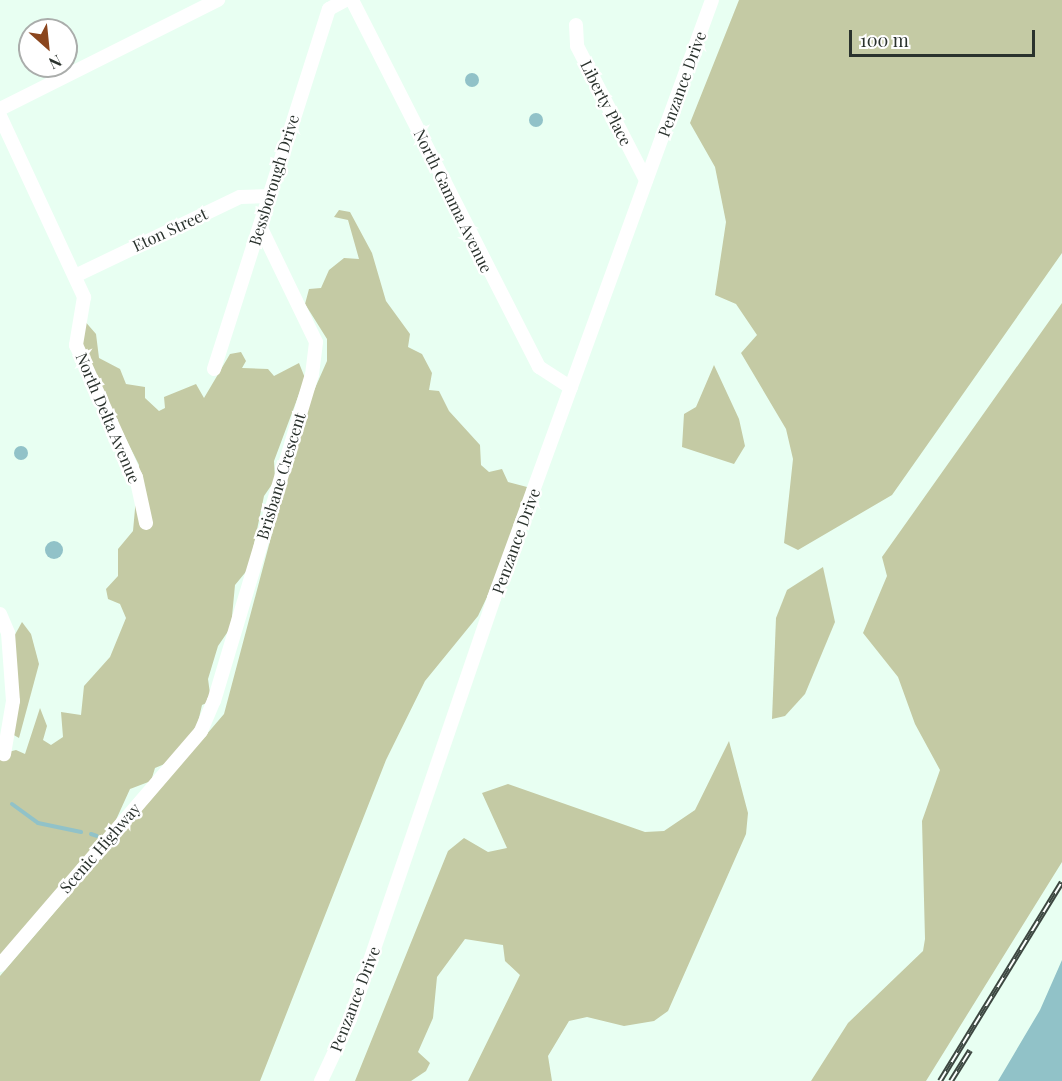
<!DOCTYPE html>
<html>
<head>
<meta charset="utf-8">
<style>
	body { margin:0 }
	#map { position:relative; width:1062px; height:1081px; overflow:hidden; background:#e8fff2; font-family:"Playfair Display",serif }
	div>[style] { position:absolute }
	.forest>* { inset:0; background:#c4caa4 }
	.water>* { inset:0; background:#91c2c8 }
	.round { border-radius:50% }
	.stream>* { height:4px; margin:-2px; padding:0 2px; transform-origin:2px; border-radius:2px; background:#91c2c8 }
	.minor>* { height:14px; margin:-7px; padding:0 7px; transform-origin:7px; border-radius:7px; background:#fff }
	.rail>* { height:6px; margin-top:-3px; transform-origin:0; background:repeating-linear-gradient(90deg,#fff 0 11px,#3d4741 0 22px); box-sizing:border-box; border-block:2px solid #3d4741 }
	span { translate:-50% -50%; white-space:nowrap; text-align:center; line-height:1.15; -webkit-text-stroke:5px #fff; paint-order:stroke }
	.street-label { font-size:16px; color:#2a322d }
	.north { position:absolute; left:18px; top:18px; width:60px; height:60px; box-sizing:border-box; background:#fff; border:2px solid #aaadab; border-radius:50%; rotate:153deg; font-size:16px; font-weight:700; line-height:24px; text-align:center; color:#2a322d }
	.north::after { content:''; display:block; margin:auto; width:21px; height:27px; background:#8b461e; clip-path:polygon(50% 0,100% 100%,50% 72%,0 100%) }
	.scale { position:absolute; left:849px; top:30px; width:186px; height:27px; box-sizing:border-box; border:3px solid #2a322d; border-top:0; padding-left:8px; font-size:18px; line-height:21px; white-space:nowrap; color:#2a322d; -webkit-text-stroke:4px #fff; paint-order:stroke }
</style>
</head>
<body>
<div id="map">
	<div class="forest">
		<div style="clip-path:polygon(739px 0,1062px 0,1062px 253px,892px 495px,798px 550px,784px 543px,793px 459px,786px 429px,741px 353px,757px 335px,736px 304px,715px 295px,726px 222px,715px 167px,690px 123px)"></div>
		<div style="clip-path:polygon(339px 210px,350px 212px,372px 253px,386px 301px,410px 334px,408px 347px,422px 354px,432px 373px,429px 390px,439px 391px,449px 411px,480px 445px,481px 465px,489px 472px,502px 469px,508px 482px,527px 487px,514px 540px,478px 616px,425px 681px,386px 760px,260px 1081px,0 1081px,0 976px,224px 714px,304px 413px,327px 361px,327px 339px,305px 304px,309px 289px,321px 288px,329px 270px,344px 258px,359px 259px,348px 220px,334px 217px)"></div>
		<div style="clip-path:polygon(1062px 303px,1062px 862px,926px 1081px,811px 1081px,848px 1023px,923px 951px,925px 939px,922px 821px,940px 770px,915px 724px,898px 677px,863px 633px,887px 576px,882px 557px)"></div>
		<div style="clip-path:polygon(83px 319px,96px 334px,99px 358px,120px 369px,126px 384px,145px 387px,145px 398px,159px 411px,165px 408px,164px 397px,196px 384px,204px 398px,230px 354px,241px 352px,246px 361px,242px 368px,268px 369px,274px 376px,299px 363px,305px 378px,274px 461px,275px 480px,264px 496px,249px 568px,235px 585px,231px 627px,218px 646px,208px 679px,211px 701px,202px 705px,196px 731px,167px 763px,155px 768px,151px 781px,130px 789px,115px 822px,0 956px,0 754px,16px 750px,25px 754px,40px 708px,47px 726px,43px 740px,51px 745px,63px 737px,61px 712px,81px 715px,84px 686px,110px 657px,126px 618px,120px 604px,108px 599px,106px 589px,118px 576px,118px 549px,133px 531px,139px 465px,79px 345px)"></div>
		<div style="clip-path:polygon(714px 365px,739px 419px,745px 446px,734px 464px,682px 447px,684px 414px,696px 407px)"></div>
		<div style="clip-path:polygon(823px 567px,835px 622px,805px 694px,785px 716px,772px 719px,776px 618px,787px 590px)"></div>
		<div style="clip-path:polygon(22px 622px,31px 634px,39px 664px,19px 738px,12px 734px,12px 640px)"></div>
		<div style="clip-path:polygon(729px 741px,748px 813px,746px 834px,668px 1011px,654px 1021px,624px 1026px,587px 1017px,569px 1021px,548px 1056px,552px 1081px,468px 1081px,520px 975px,505px 961px,503px 945px,465px 939px,437px 977px,433px 1018px,418px 1052px,430px 1063px,426px 1071px,411px 1081px,355px 1081px,448px 851px,464px 838px,488px 852px,507px 848px,482px 793px,508px 784px,645px 832px,664px 831px,695px 810px)"></div>
	</div>
	<div class="water">
		<div class="round" style="left:465px;top:73px;width:14px;height:14px"></div>
		<div class="round" style="left:529px;top:113px;width:14px;height:14px"></div>
		<div class="round" style="left:14px;top:446px;width:14px;height:14px"></div>
		<div class="round" style="left:45px;top:541px;width:18px;height:18px"></div>
		<div style="clip-path:polygon(1062px 960px,1062px 1081px,998px 1081px,1040px 1010px)"></div>
	</div>
	<div class="stream">
		<div style="left:12px;top:804px;width:32px;rotate:36deg"></div>
		<div style="left:38px;top:823px;width:44px;rotate:11.8deg"></div>
		<div style="left:91px;top:834px;width:6px;rotate:18deg"></div>
	</div>
	<div class="minor">
		<div style="left:352px;top:0;width:412px;rotate:63deg"></div>
		<div style="left:539px;top:367px;width:38px;rotate:33deg"></div>
		<div style="left:576px;top:25px;width:21px;rotate:87deg"></div>
		<div style="left:577px;top:46px;width:151px;rotate:62.8deg"></div>
		<div style="left:0;top:109px;width:244px;rotate:-26.6deg"></div>
		<div style="left:0;top:116px;width:200px;rotate:65.1deg"></div>
		<div style="left:84px;top:297px;width:49px;rotate:99.5deg"></div>
		<div style="left:76px;top:345px;width:145px;rotate:65.6deg"></div>
		<div style="left:136px;top:477px;width:47px;rotate:77.7deg"></div>
		<div style="left:75px;top:276px;width:183px;rotate:-25.6deg"></div>
		<div style="left:240px;top:197px;width:29px;rotate:-2deg"></div>
		<div style="left:214px;top:369px;width:378px;rotate:-72.3deg"></div>
		<div style="left:329px;top:9px;width:18px;rotate:-29deg"></div>
		<div style="left:0;top:614px;width:21px;rotate:67deg"></div>
		<div style="left:8px;top:633px;width:68px;rotate:85.8deg"></div>
		<div style="left:13px;top:701px;width:54px;rotate:99.6deg"></div>
		<div style="left:0;top:965px;width:308px;rotate:-49.3deg"></div>
		<div style="left:201px;top:731px;width:33px;rotate:-67deg"></div>
		<div style="left:214px;top:701px;width:340px;rotate:-73.3deg"></div>
		<div style="left:312px;top:375px;width:33px;rotate:-83deg"></div>
		<div style="left:316px;top:342px;width:129px;rotate:-115.8deg"></div>
		<div style="left:321px;top:1081px;width:68px;rotate:-64.9deg"></div>
		<div style="left:350px;top:1019px;width:445px;rotate:-71.1deg"></div>
		<div style="left:494px;top:598px;width:636px;rotate:-69.97deg"></div>
	</div>
	<div class="rail">
		<div style="left:940px;top:1081px;width:233px;rotate:-58.5deg"></div>
		<div style="left:951px;top:1081px;width:36px;rotate:-58deg"></div>
	</div>
	<div class="street-label">
		<span style="left:682px;top:84px;rotate:-70deg">Penzance Drive</span>
		<span style="left:606px;top:103px;rotate:63deg">Liberty Place</span>
		<span style="left:274px;top:180px;rotate:-73deg">Bessborough Drive</span>
		<span style="left:453px;top:201px;rotate:64deg">North Gamma Avenue</span>
		<span style="left:170px;top:230px;rotate:-25deg">Eton Street</span>
		<span style="left:108px;top:418px;rotate:67deg">North Delta Avenue</span>
		<span style="left:281px;top:476px;rotate:-73deg">Brisbane Crescent</span>
		<span style="left:516px;top:541px;rotate:-70deg">Penzance Drive</span>
		<span style="left:100px;top:848px;rotate:-49deg">Scenic Highway</span>
		<span style="left:355px;top:999px;rotate:-69deg">Penzance Drive</span>
	</div>
	<div class="north">N</div>
	<div class="scale">100 m</div>
</div>
</body>
</html>
